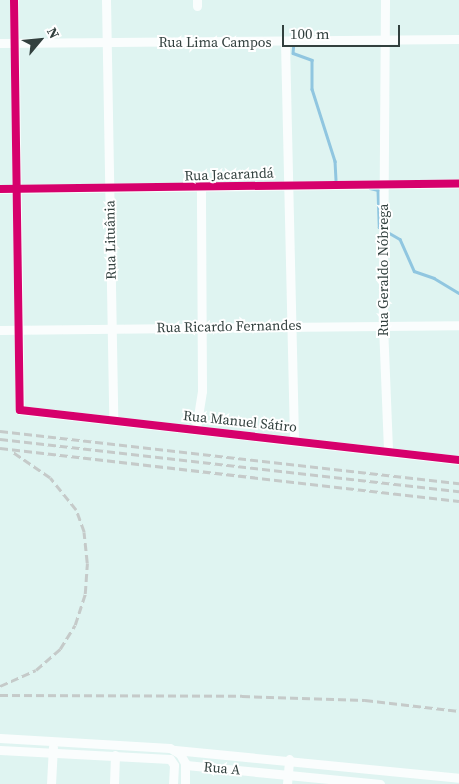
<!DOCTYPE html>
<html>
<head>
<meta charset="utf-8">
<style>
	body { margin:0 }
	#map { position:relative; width:459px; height:784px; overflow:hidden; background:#dff4f1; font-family:"Source Serif 4",serif }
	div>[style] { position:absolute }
	.stream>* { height:2.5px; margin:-1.25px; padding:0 1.25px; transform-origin:1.25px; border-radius:1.25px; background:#90c6e0 }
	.minor>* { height:9px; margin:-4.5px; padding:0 4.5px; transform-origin:4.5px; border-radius:4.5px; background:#fafdfd }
	.rail>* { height:2.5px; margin-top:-1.25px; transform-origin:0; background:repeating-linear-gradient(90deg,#c5cac9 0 8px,transparent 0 12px) }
	.cycleway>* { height:8px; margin:-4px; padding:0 4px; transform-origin:4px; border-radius:4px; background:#d6006c }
	span { translate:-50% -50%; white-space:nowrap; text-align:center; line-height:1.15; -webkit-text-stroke:4px #fff; paint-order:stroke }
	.street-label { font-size:14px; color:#32403e }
	.north { position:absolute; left:15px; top:15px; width:50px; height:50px; -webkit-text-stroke:4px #fff; paint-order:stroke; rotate:62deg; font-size:14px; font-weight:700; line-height:20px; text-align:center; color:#32403e }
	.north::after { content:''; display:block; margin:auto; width:18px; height:22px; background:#32403e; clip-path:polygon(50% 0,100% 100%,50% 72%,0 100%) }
	.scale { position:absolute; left:282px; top:25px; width:118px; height:22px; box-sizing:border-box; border:2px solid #32403e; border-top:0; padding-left:6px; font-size:15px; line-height:18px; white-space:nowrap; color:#32403e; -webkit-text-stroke:4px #fff; paint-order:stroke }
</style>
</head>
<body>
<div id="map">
	<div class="stream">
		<div style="left:294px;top:42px;width:11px;rotate:95deg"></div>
		<div style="left:293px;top:53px;width:20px;rotate:20deg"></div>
		<div style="left:312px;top:60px;width:29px;rotate:90deg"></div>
		<div style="left:312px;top:89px;width:76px;rotate:72.3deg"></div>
		<div style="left:335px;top:161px;width:21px;rotate:87deg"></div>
		<div style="left:370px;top:188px;width:8px;rotate:14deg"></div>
		<div style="left:378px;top:190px;width:37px;rotate:88deg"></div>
		<div style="left:379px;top:227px;width:24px;rotate:30deg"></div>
		<div style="left:400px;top:239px;width:35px;rotate:66deg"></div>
		<div style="left:414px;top:271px;width:21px;rotate:19deg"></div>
		<div style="left:434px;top:278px;width:29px;rotate:31deg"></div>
	</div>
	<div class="minor">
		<div style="left:14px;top:0;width:410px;rotate:89.2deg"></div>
		<div style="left:20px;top:410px;width:442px;rotate:6.5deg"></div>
		<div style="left:106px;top:0;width:420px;rotate:89deg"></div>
		<div style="left:197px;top:0;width:6px;rotate:90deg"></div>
		<div style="left:385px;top:0;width:325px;rotate:90.4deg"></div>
		<div style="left:383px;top:325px;width:126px;rotate:87.7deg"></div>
		<div style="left:285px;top:42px;width:398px;rotate:88.7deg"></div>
		<div style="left:0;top:43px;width:459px;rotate:-0.5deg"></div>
		<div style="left:0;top:189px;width:459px;rotate:-0.7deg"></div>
		<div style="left:0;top:330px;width:459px;rotate:-0.6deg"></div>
		<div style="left:196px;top:429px;width:38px;rotate:-81deg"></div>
		<div style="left:202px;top:391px;width:203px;rotate:-90.3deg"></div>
		<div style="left:0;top:738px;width:170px;rotate:3.4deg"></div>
		<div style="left:170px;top:748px;width:12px;rotate:31deg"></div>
		<div style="left:180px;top:754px;width:10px;rotate:61deg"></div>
		<div style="left:185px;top:763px;width:21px;rotate:90deg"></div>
		<div style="left:0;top:750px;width:170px;rotate:3deg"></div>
		<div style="left:170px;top:759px;width:7px;rotate:56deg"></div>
		<div style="left:174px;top:765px;width:19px;rotate:93deg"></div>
		<div style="left:175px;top:750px;width:285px;rotate:5.6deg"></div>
		<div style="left:186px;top:765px;width:195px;rotate:5.6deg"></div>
		<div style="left:51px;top:784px;width:37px;rotate:-87deg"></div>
		<div style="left:114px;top:784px;width:29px;rotate:-88deg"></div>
		<div style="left:287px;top:784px;width:25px;rotate:-85deg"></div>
	</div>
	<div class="rail">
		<div style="left:0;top:431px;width:462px;rotate:6.5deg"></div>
		<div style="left:0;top:439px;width:462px;rotate:6.5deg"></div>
		<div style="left:0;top:448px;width:462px;rotate:6.6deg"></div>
		<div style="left:0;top:686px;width:39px;rotate:-24deg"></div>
		<div style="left:36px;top:670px;width:32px;rotate:-41deg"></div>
		<div style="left:60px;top:649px;width:28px;rotate:-58deg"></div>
		<div style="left:75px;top:625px;width:33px;rotate:-72deg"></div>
		<div style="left:85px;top:594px;width:31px;rotate:-86deg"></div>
		<div style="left:87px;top:563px;width:31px;rotate:-96deg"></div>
		<div style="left:84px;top:532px;width:23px;rotate:-110deg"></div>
		<div style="left:76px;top:510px;width:41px;rotate:-129.1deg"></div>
		<div style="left:50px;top:478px;width:46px;rotate:-145.6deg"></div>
		<div style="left:0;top:695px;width:242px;rotate:0.2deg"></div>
		<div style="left:242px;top:696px;width:123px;rotate:1.9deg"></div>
		<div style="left:365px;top:700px;width:95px;rotate:6.7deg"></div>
	</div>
	<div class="cycleway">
		<div style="left:14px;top:0;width:410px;rotate:89.2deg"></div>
		<div style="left:20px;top:410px;width:442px;rotate:6.5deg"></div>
		<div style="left:0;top:189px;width:459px;rotate:-0.7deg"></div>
	</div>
	<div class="street-label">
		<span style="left:215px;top:42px">Rua Lima Campos</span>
		<span style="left:229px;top:174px;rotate:-2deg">Rua Jacarandá</span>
		<span style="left:110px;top:240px;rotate:-91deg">Rua Lituânia</span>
		<span style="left:383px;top:270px;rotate:-90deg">Rua Geraldo Nóbrega</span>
		<span style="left:229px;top:326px;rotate:-1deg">Rua Ricardo Fernandes</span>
		<span style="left:240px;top:421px;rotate:6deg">Rua Manuel Sátiro</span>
		<span style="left:222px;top:768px;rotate:5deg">Rua A</span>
	</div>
	<div class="north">N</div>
	<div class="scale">100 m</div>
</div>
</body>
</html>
